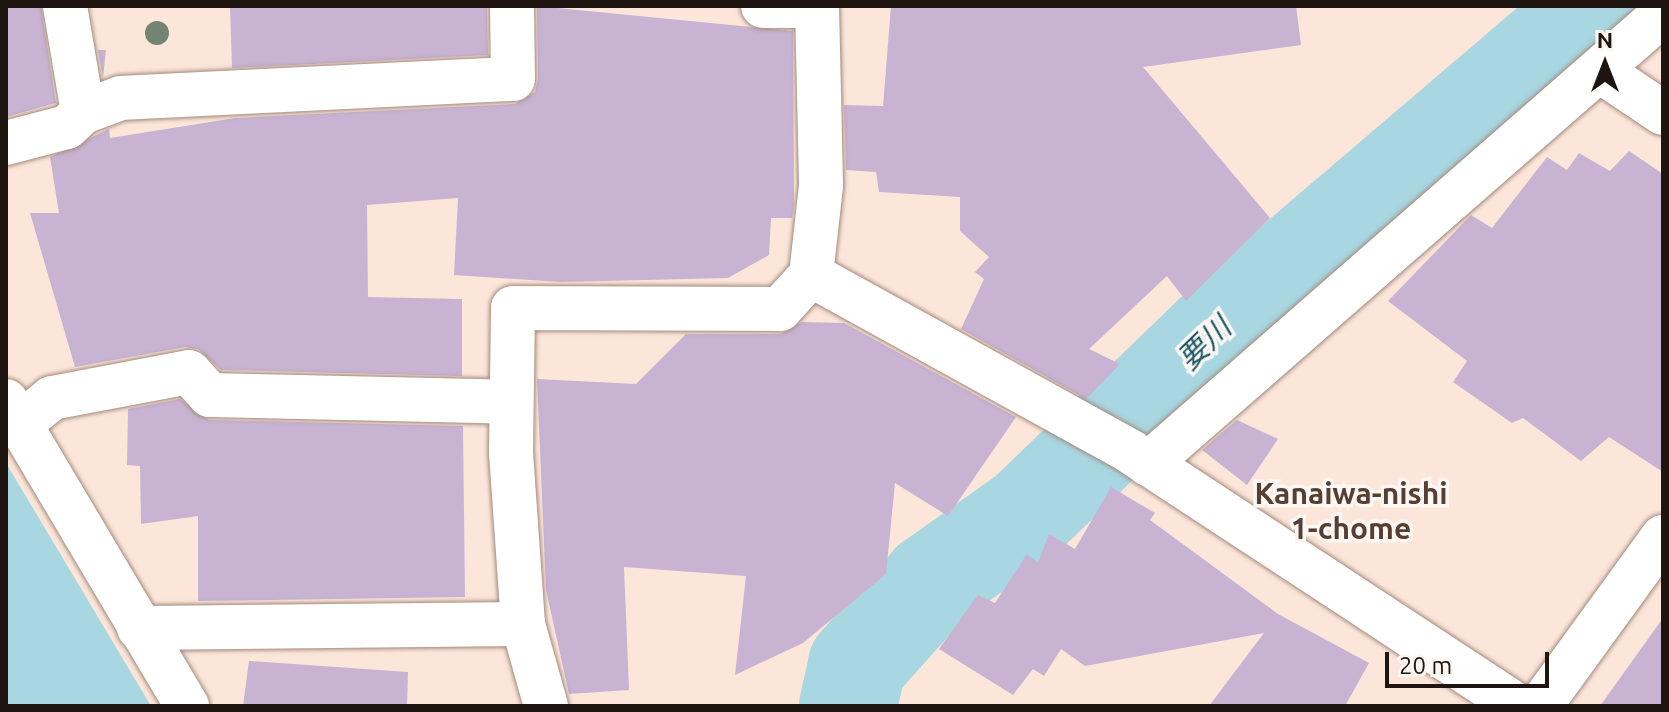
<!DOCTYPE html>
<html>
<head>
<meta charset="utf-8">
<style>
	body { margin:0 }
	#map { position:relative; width:1669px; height:712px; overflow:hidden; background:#fce6da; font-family:Ubuntu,"Noto Sans JP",sans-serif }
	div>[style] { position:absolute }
	.water>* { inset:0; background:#a8d6e1 }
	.river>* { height:98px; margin:-49px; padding:0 49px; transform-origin:49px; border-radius:49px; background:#a8d6e1 }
	.building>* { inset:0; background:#c8b3d3 }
	.roads { filter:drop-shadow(0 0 2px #a2897c) drop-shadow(0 0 2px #a2897c) }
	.minor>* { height:44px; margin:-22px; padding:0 22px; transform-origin:22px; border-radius:22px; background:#fff }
	.tertiary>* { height:44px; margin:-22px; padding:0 22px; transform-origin:22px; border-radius:22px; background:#fff }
	.trees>* { width:24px; height:24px; margin:-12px; border-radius:50%; background:#748473 }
	span { translate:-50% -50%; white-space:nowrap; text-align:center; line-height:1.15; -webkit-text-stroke:7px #fdf7f4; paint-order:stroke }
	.water-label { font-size:30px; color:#195864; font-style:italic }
	.neighbourhood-label { font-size:30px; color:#553f33; font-weight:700 }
	.frame { position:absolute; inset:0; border:8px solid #1e1510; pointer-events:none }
	.north { position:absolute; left:1565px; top:24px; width:80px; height:80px; -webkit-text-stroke:6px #fdf7f4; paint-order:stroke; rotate:0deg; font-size:22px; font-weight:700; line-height:32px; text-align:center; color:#1e1510 }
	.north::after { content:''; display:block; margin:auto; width:28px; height:36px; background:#1e1510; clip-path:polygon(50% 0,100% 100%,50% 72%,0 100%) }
	.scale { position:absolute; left:1385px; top:652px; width:164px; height:36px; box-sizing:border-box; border:4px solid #1e1510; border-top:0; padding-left:10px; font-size:24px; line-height:28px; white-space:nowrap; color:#1e1510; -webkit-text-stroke:6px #fdf7f4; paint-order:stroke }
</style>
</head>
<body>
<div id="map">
	<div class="water">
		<div style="clip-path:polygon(6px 463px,151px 706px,6px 706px)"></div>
		<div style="clip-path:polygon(878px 602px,909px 667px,892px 706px,809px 706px,836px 636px)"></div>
	</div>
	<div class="river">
		<div style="left:848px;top:706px;width:42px;rotate:-77.6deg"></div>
		<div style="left:857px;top:665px;width:111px;rotate:-48.3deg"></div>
		<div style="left:931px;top:582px;width:118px;rotate:-35.3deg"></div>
		<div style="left:1027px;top:514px;width:288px;rotate:-44deg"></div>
		<div style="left:1234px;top:314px;width:474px;rotate:-40.5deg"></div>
	</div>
	<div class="building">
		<div style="clip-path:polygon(6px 6px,41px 6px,56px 103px,6px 117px)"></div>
		<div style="clip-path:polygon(230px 6px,487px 6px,488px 55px,232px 68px)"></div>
		<div style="clip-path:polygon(537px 6px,793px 31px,794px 205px,792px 218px,771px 218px,769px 255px,728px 278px,561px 282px,454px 275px,458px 198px,367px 205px,368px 297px,462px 299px,462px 376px,221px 370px,198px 349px,185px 347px,75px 367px,30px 213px,59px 213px,50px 157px,109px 129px,110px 138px,235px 118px,515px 104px,535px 92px,538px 79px)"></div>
		<div style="clip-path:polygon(891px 6px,1296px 6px,1301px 45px,1143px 67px,1270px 218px,1186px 301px,1167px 276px,1089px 349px,1120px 364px,1086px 399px,961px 329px,984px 279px,975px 272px,989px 257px,960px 231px,960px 197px,879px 192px,876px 172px,846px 170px,844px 105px,883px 106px)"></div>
		<div style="clip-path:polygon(98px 50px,106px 50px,103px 78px)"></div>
		<div style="clip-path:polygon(1629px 151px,1663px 174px,1663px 472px,1609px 437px,1581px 461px,1523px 418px,1512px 423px,1453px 382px,1467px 361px,1388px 301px,1471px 215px,1492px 228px,1547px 157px,1567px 170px,1579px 153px,1610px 171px)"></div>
		<div style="clip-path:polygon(802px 322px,844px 323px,1016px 417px,948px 516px,895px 483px,886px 574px,803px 643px,735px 675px,746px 576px,624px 567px,629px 690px,569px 694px,546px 590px,537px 379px,636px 384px,686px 334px,781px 334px)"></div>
		<div style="clip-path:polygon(180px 399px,209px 420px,463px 426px,465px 597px,198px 601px,198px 516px,141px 524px,140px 466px,127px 465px,128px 409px)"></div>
		<div style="clip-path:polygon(1237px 420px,1278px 439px,1247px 485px,1202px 450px)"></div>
		<div style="clip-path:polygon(1111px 487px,1155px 513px,1150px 520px,1278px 614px,1369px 663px,1345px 706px,1209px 706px,1264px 633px,1085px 666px,1061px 649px,1044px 676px,1033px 669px,1013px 695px,939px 649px,978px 595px,995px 603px,1027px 554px,1038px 563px,1049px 534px,1075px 549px)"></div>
		<div style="clip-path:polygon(1663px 618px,1663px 706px,1600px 706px)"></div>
		<div style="clip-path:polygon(249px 661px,408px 672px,407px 706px,243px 706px)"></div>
	</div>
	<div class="roads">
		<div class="minor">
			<div style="left:65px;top:6px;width:108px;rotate:80.4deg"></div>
			<div style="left:763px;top:6px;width:54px"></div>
			<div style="left:817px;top:6px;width:180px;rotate:88.7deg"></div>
			<div style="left:821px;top:186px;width:90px;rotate:96.4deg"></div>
			<div style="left:811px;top:275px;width:366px;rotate:28.9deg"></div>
			<div style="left:1131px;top:452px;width:462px;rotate:33.3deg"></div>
			<div style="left:1599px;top:70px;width:77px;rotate:33.9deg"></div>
			<div style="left:6px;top:143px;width:63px;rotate:-14.7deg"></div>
			<div style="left:67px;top:127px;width:22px;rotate:-43deg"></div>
			<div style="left:83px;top:112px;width:40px;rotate:-20.2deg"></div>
			<div style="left:121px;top:98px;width:392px;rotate:-2.8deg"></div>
			<div style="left:513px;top:79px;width:73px;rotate:-90.8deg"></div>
			<div style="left:20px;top:424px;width:41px;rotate:-39.1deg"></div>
			<div style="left:52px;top:398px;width:139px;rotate:-10.7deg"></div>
			<div style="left:189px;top:372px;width:31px;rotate:48deg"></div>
			<div style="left:210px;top:395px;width:301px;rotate:1.3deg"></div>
			<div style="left:1148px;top:464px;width:684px;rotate:-41.15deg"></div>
			<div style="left:139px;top:628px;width:384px;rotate:-0.6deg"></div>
			<div style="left:546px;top:706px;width:85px;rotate:-105.7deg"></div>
			<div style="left:523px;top:624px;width:171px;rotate:-94deg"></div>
			<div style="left:511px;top:453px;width:145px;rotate:-89.2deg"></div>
			<div style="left:513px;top:308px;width:267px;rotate:0.2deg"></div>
			<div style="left:780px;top:309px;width:46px;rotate:-47.6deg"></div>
			<div style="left:1540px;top:706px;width:209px;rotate:-54deg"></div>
		</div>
		<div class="tertiary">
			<div style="left:6px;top:401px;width:355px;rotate:59.3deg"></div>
		</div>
	</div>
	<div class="trees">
		<div style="left:157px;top:33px"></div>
	</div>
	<div class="water-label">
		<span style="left:1204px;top:343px;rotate:-44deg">要川</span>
	</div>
	<div class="neighbourhood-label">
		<span style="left:1351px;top:510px">Kanaiwa-nishi<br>1-chome</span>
	</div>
	<div class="frame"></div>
	<div class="north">N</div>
	<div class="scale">20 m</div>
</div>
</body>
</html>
